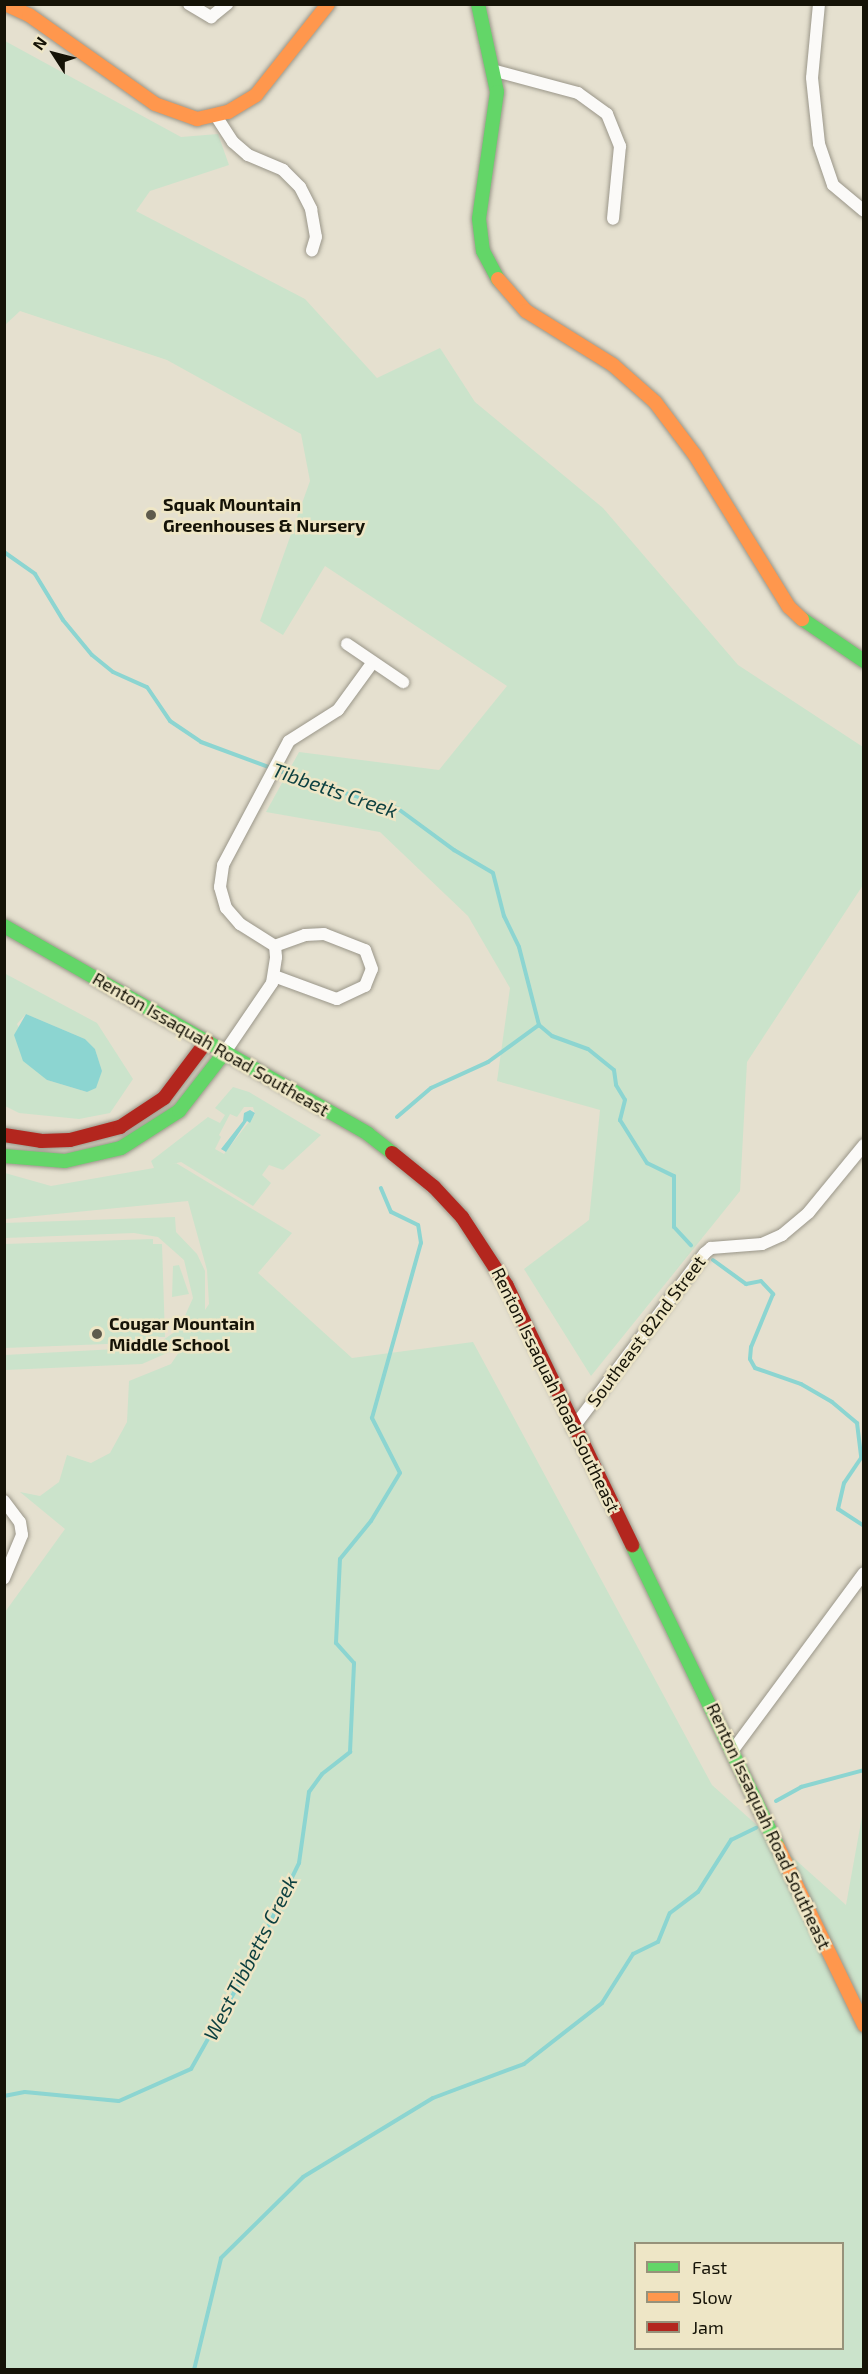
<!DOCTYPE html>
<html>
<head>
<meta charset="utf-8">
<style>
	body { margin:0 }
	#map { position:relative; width:868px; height:2374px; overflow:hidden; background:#e5e0cf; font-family:"Exo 2",sans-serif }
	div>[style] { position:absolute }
	.green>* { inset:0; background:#cbe3cb }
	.water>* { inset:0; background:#8cd5d1 }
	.stream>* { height:4px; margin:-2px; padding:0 2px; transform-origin:2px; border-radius:2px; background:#8cd5d1 }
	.roads { filter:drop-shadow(0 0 2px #9a9689) drop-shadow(0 0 2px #9a9689) }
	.street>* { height:12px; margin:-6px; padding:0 6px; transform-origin:6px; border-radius:6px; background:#fbfaf8 }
	.fast>* { height:14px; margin:-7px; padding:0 7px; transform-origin:7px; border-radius:7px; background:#63d668 }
	.slow>* { height:14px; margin:-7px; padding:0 7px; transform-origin:7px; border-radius:7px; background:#ff974d }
	.jam>* { height:14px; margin:-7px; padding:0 7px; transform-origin:7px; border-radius:7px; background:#b3261e }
	.dots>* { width:16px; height:16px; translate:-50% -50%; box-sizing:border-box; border:3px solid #eee6c6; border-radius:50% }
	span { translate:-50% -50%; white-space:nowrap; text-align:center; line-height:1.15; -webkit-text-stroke:5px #eee6c6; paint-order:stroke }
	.poi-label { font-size:18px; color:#151307; font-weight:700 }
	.left { translate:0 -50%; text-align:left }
	.street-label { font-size:18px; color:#151307 }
	.water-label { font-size:20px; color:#0b3f3f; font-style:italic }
	.frame { position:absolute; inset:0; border:6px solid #151307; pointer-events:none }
	.legend { position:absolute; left:634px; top:2242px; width:210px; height:108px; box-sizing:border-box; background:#eee6c6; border:2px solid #97927a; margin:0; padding:8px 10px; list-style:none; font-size:18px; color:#151307 }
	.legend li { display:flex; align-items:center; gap:12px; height:30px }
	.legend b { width:30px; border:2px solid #97927a }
	.north { position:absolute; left:24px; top:24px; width:60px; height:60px; -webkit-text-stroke:4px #eee6c6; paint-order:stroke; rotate:306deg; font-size:16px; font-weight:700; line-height:24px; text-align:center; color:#151307 }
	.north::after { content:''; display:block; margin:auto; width:21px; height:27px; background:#151307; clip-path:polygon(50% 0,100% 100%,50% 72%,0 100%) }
</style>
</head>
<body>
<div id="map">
	<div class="green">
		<div style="clip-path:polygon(5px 41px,181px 137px,218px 134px,229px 165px,150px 191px,136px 211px,305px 299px,377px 378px,440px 348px,475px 402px,603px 508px,738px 665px,863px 747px,863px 885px,747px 1062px,740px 1191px,591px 1376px,524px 1269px,589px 1220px,600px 1110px,497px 1081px,510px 988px,468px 916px,380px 832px,266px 812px,299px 752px,439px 770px,507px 686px,325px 566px,283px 635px,260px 621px,310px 481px,301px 434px,167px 360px,20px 311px,5px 325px)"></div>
		<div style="clip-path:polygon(evenodd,4px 973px,97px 1023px,133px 1079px,110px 1113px,79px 1119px,19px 1113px,5px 1106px,4px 973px,26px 1014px,85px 1039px,95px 1049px,102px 1071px,87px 1092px,47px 1080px,17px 1024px,26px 1014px)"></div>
		<div style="clip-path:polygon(evenodd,233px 1087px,249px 1092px,321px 1135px,283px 1170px,269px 1165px,262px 1175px,271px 1183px,253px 1206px,181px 1162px,168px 1165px,176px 1163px,292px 1233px,258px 1273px,352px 1358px,473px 1342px,712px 1785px,846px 1905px,863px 1811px,863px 2369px,5px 2369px,5px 1612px,65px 1529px,20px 1492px,40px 1496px,59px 1482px,67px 1455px,91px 1463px,110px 1453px,127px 1422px,129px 1381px,171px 1364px,183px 1346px,142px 1364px,5px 1370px,5px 1355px,153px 1347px,179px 1329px,193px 1298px,184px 1260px,158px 1237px,134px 1233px,5px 1238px,4px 1223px,175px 1217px,176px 1232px,197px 1254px,205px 1271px,205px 1310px,209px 1304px,207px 1270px,188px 1201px,5px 1219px,5px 1173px,51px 1186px,154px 1168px,151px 1161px,208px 1117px,220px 1123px,225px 1115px,215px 1108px,233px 1087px,244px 1107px,253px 1107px,255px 1114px,224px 1154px,215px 1149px,221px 1137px,219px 1135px,230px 1114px,237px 1117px,244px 1107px,233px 1087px,636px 2244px,842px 2244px,842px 2348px,636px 2348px,636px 2244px)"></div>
		<div style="clip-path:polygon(153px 1239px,153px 1244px,162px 1244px,165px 1337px,157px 1337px,157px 1342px,5px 1348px,5px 1244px)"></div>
		<div style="clip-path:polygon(179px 1265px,189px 1294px,172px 1297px,173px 1266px)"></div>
	</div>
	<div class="water">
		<div style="clip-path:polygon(26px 1014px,85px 1039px,95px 1049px,102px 1071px,96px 1088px,87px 1092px,47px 1080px,23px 1061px,14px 1035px)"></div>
		<div style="clip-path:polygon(250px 1110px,255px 1113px,250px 1123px,247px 1121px,226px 1152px,221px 1149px,243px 1121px,244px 1113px)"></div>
	</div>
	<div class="stream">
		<div style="left:4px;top:552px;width:38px;rotate:35deg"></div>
		<div style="left:35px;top:574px;width:54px;rotate:58.7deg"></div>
		<div style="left:63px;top:620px;width:45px;rotate:50.4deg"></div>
		<div style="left:92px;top:655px;width:27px;rotate:39deg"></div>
		<div style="left:113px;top:672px;width:37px;rotate:24deg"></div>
		<div style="left:147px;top:687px;width:41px;rotate:55.9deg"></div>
		<div style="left:170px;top:721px;width:37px;rotate:34deg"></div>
		<div style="left:201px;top:742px;width:124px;rotate:20.3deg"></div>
		<div style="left:317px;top:785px;width:83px;rotate:16deg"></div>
		<div style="left:397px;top:808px;width:71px;rotate:36.4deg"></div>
		<div style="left:454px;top:850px;width:45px;rotate:30.5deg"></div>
		<div style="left:493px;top:873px;width:44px;rotate:75.7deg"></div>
		<div style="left:504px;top:916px;width:34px;rotate:64deg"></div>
		<div style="left:519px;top:947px;width:81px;rotate:75.6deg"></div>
		<div style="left:539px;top:1025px;width:17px;rotate:40deg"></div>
		<div style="left:552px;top:1036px;width:38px;rotate:20deg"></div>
		<div style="left:588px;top:1049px;width:33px;rotate:39deg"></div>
		<div style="left:614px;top:1070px;width:15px;rotate:82deg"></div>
		<div style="left:616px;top:1085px;width:17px;rotate:59deg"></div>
		<div style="left:625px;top:1100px;width:21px;rotate:104deg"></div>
		<div style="left:620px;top:1120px;width:51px;rotate:57.9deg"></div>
		<div style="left:647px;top:1163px;width:30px;rotate:26deg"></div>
		<div style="left:674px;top:1176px;width:51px;rotate:90deg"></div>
		<div style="left:674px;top:1227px;width:25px;rotate:47deg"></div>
		<div style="left:397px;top:1117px;width:45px;rotate:-40.5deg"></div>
		<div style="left:431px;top:1088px;width:63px;rotate:-24.5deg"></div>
		<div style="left:488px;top:1062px;width:63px;rotate:-36deg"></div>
		<div style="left:713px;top:1260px;width:41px;rotate:36deg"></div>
		<div style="left:746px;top:1284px;width:15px;rotate:-11deg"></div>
		<div style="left:761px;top:1281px;width:18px;rotate:47deg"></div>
		<div style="left:773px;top:1294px;width:57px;rotate:112.5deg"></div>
		<div style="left:751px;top:1347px;width:12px;rotate:95deg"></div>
		<div style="left:750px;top:1359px;width:10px;rotate:61deg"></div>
		<div style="left:755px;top:1368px;width:49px;rotate:19.2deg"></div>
		<div style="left:801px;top:1384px;width:36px;rotate:30deg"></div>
		<div style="left:832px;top:1402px;width:33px;rotate:40deg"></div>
		<div style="left:857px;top:1423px;width:35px;rotate:83deg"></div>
		<div style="left:861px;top:1458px;width:30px;rotate:124deg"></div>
		<div style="left:844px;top:1483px;width:27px;rotate:103deg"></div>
		<div style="left:838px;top:1509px;width:31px;rotate:33deg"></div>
		<div style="left:776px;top:1801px;width:29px;rotate:-29deg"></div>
		<div style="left:801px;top:1787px;width:65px;rotate:-15.1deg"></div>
		<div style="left:4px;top:2096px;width:21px;rotate:-11deg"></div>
		<div style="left:25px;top:2092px;width:94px;rotate:5.5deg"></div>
		<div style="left:119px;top:2101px;width:79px;rotate:-24deg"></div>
		<div style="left:191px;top:2069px;width:116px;rotate:-60.6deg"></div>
		<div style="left:248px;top:1968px;width:117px;rotate:-64.1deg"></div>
		<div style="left:299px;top:1863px;width:72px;rotate:-82deg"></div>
		<div style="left:309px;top:1792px;width:22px;rotate:-54deg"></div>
		<div style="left:322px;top:1774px;width:36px;rotate:-38deg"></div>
		<div style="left:350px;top:1752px;width:89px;rotate:-87.4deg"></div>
		<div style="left:354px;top:1663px;width:27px;rotate:-132deg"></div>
		<div style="left:336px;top:1643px;width:84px;rotate:-87.3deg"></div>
		<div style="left:340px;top:1559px;width:49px;rotate:-50.8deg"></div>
		<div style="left:371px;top:1521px;width:56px;rotate:-58.9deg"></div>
		<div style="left:400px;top:1473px;width:62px;rotate:-117deg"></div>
		<div style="left:372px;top:1418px;width:182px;rotate:-74.4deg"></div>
		<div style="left:421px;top:1243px;width:18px;rotate:-99deg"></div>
		<div style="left:418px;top:1225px;width:30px;rotate:-154deg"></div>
		<div style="left:391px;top:1212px;width:26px;rotate:-113deg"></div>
		<div style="left:194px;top:2370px;width:115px;rotate:-76.4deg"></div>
		<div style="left:221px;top:2258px;width:115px;rotate:-44.6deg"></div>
		<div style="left:303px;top:2177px;width:152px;rotate:-31.3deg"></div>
		<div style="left:433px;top:2098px;width:97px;rotate:-20.5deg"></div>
		<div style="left:524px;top:2064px;width:99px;rotate:-38deg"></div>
		<div style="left:602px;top:2003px;width:58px;rotate:-57.7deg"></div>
		<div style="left:633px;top:1954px;width:28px;rotate:-26deg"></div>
		<div style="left:658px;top:1942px;width:31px;rotate:-68deg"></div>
		<div style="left:670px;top:1913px;width:35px;rotate:-37deg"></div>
		<div style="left:698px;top:1892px;width:62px;rotate:-57.6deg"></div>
		<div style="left:731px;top:1840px;width:28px;rotate:-26deg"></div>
	</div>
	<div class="roads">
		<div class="street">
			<div style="left:189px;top:4px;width:26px;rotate:31deg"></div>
			<div style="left:211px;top:17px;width:21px;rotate:-39deg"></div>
			<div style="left:819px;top:4px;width:74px;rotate:95.4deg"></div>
			<div style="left:812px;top:78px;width:66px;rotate:83.9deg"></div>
			<div style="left:819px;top:144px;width:43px;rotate:71.1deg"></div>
			<div style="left:833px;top:185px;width:40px;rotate:40deg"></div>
			<div style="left:492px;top:70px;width:89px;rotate:15deg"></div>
			<div style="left:578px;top:93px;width:36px;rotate:36deg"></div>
			<div style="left:607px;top:114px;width:35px;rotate:68deg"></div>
			<div style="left:620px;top:146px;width:73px;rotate:95.5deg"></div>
			<div style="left:216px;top:116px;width:31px;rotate:57deg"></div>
			<div style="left:233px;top:142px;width:20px;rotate:41deg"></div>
			<div style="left:248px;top:155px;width:38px;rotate:23deg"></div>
			<div style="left:283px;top:170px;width:24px;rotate:45deg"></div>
			<div style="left:300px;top:187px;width:25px;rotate:63deg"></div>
			<div style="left:311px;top:209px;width:28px;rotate:80deg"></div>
			<div style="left:316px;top:237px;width:14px;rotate:107deg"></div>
			<div style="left:347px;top:644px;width:68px;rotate:34.2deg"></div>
			<div style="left:274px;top:976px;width:67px;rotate:20.1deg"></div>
			<div style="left:337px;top:999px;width:31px;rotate:-25deg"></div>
			<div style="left:365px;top:986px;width:18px;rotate:-68deg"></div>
			<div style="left:372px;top:969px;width:20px;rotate:-110deg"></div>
			<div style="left:365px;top:950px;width:44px;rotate:-158.7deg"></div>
			<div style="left:324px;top:934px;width:19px;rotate:177deg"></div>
			<div style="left:305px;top:935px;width:32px;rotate:160deg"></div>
			<div style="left:225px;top:1052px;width:83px;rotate:-55.7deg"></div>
			<div style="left:272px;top:983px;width:26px;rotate:-81deg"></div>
			<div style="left:276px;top:957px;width:11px;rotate:-95deg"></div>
			<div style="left:275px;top:946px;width:41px;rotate:-147.8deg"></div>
			<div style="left:240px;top:924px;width:21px;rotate:-131deg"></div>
			<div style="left:226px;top:908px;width:22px;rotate:-106deg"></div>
			<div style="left:220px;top:887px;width:22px;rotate:-82deg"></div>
			<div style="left:223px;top:865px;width:140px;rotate:-62deg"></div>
			<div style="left:289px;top:741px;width:58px;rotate:-32.3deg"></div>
			<div style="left:338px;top:710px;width:59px;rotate:-53.9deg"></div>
			<div style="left:573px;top:1428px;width:219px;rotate:-53deg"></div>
			<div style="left:705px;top:1253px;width:8px;rotate:-40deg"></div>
			<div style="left:711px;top:1248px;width:51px;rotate:-4.5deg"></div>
			<div style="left:762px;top:1244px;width:22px;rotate:-24deg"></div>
			<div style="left:782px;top:1235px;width:35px;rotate:-40deg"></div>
			<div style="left:809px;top:1212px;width:87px;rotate:-50.6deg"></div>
			<div style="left:4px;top:1501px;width:26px;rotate:53deg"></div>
			<div style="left:20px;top:1522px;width:13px;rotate:81deg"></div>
			<div style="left:22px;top:1535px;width:47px;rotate:112.7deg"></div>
			<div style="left:733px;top:1750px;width:220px;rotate:-53.5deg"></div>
		</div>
		<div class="fast">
			<div style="left:478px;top:4px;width:90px;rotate:77.8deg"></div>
			<div style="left:497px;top:92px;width:128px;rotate:98.1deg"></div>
			<div style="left:479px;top:219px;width:32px;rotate:83deg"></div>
			<div style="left:483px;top:251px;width:32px;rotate:62deg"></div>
			<div style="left:802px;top:619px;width:75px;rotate:34.1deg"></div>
			<div style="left:4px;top:926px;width:419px;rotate:29.7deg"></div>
			<div style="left:368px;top:1134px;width:31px;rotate:38deg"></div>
			<div style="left:4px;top:1156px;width:61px;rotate:4.7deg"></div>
			<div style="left:65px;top:1161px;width:57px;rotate:-13.1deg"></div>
			<div style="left:121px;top:1148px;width:69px;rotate:-32.5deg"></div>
			<div style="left:179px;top:1111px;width:75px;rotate:-52.1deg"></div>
			<div style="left:632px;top:1545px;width:335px;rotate:64.2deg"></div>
		</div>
		<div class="slow">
			<div style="left:5px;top:4px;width:26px;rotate:25deg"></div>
			<div style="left:29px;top:15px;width:154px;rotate:35.2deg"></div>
			<div style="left:155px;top:104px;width:45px;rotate:19.7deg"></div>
			<div style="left:197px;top:119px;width:32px;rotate:-13deg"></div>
			<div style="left:228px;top:112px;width:33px;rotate:-31deg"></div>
			<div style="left:256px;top:95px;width:116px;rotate:-51.6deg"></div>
			<div style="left:498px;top:279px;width:43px;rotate:48.8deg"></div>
			<div style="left:526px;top:311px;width:102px;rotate:31.8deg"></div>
			<div style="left:613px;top:365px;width:56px;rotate:41.4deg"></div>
			<div style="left:655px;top:402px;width:66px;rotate:53deg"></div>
			<div style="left:695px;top:455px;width:179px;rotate:58.3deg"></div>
			<div style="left:789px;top:607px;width:18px;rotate:43deg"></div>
			<div style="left:778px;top:1847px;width:198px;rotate:64.2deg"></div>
		</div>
		<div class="jam">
			<div style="left:4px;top:1135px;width:37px;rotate:9deg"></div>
			<div style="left:41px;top:1141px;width:29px;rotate:-2deg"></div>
			<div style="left:70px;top:1140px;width:52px;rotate:-14.6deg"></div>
			<div style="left:120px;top:1127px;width:53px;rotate:-33.4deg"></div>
			<div style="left:164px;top:1098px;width:71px;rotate:-53deg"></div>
			<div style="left:392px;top:1153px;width:54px;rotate:39deg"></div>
			<div style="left:434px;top:1187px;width:41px;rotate:47deg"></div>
			<div style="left:462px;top:1217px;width:82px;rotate:56.9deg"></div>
			<div style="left:507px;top:1286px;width:288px;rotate:64.2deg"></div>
		</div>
	</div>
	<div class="dots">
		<div style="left:151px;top:515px;background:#5e5b4d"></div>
		<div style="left:97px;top:1334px;background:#5e5b4d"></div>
	</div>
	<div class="poi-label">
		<span class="left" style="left:163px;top:515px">Squak Mountain<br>Greenhouses &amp; Nursery</span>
		<span class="left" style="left:109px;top:1334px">Cougar Mountain<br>Middle School</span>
	</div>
	<div class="street-label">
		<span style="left:211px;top:1044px;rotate:30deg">Renton Issaquah Road Southeast</span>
		<span style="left:646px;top:1331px;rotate:-53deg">Southeast 82nd Street</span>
		<span style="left:556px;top:1390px;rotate:64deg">Renton Issaquah Road Southeast</span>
		<span style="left:769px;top:1826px;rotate:65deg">Renton Issaquah Road Southeast</span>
	</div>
	<div class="water-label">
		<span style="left:335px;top:790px;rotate:19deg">Tibbetts Creek</span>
		<span style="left:250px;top:1958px;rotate:-63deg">West Tibbetts Creek</span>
	</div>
	<div class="frame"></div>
	<ul class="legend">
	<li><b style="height:8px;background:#63d668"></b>Fast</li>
	<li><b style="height:8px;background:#ff974d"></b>Slow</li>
	<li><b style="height:8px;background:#b3261e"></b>Jam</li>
	</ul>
	<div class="north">N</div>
</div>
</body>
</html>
